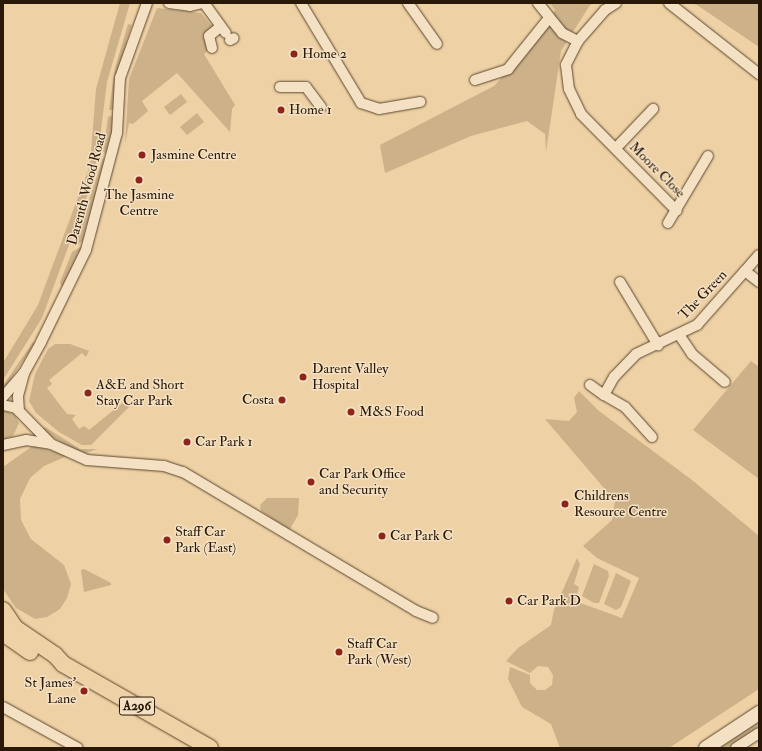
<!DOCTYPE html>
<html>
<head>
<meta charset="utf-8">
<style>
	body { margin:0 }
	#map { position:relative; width:762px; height:751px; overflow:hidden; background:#eed1a4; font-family:"IM FELL Double Pica",serif }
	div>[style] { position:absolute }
	.green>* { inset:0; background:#cdb189 }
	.roads { filter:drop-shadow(0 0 1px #5a462e) drop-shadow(0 0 1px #5a462e) }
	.street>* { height:10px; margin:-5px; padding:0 5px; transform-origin:5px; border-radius:5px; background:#f4e1c4 }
	.secondary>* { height:14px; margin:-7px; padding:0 7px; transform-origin:7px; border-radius:7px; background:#f4e1c4 }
	.primary>* { height:16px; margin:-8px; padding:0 8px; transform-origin:8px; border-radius:8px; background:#eed1a4 }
	.dots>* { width:11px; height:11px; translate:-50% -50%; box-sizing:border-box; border:2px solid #f4e1c4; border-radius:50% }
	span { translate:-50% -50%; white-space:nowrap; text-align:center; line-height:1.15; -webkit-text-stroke:3px #f4e1c4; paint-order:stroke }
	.shield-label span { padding:1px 3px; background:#f4e1c4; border:1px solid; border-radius:3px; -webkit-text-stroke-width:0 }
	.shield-label { font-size:13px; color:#291707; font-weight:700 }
	.poi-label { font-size:14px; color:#291707 }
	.left { translate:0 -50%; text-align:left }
	.right { translate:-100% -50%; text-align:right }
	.street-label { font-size:14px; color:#291707 }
	.frame { position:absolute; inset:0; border:4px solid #291707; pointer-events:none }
</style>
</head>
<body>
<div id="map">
	<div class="green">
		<div style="clip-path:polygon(120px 3px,130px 3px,107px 82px,98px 154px,90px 188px,42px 318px,3px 380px,3px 363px,38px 305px,90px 165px,96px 89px)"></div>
		<div style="clip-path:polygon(550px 3px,596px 3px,590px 5px,561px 51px,546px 152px,545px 134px,527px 121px,471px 136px,385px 173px,380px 145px,494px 86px,543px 32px,555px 10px)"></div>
		<div style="clip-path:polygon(690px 3px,759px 3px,759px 47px,697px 5px)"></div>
		<div style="clip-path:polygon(157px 8px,201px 13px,212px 26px,205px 39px,208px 50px,204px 54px,235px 105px,232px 109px,230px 132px,177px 73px,142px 101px,148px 111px,133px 124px,129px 123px,125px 145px,129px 79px)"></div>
		<div style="clip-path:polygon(128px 24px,132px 25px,126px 42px,129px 43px,114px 110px,109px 110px,115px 68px)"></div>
		<div style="clip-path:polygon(181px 94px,187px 102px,170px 115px,164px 107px)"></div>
		<div style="clip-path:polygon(197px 113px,204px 122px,187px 135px,180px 127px)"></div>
		<div style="clip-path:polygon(114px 115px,114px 129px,109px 155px,103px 152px,108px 117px)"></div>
		<div style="clip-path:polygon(103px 158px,108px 160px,85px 240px,73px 247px)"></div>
		<div style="clip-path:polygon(82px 246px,72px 274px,67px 276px,62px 288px,60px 282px,72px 252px)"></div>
		<div style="clip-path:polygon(33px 342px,36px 342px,5px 388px,4px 384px)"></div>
		<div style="clip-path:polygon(55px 344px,70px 344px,89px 351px,86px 357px,82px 353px,49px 380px,52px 384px,47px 388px,67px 414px,76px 415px,72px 419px,79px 429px,84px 426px,89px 430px,125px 401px,130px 406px,91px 445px,82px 445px,59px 432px,36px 413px,29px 401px,35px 374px,48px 349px)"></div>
		<div style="clip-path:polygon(751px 361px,759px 367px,759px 479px,693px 430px)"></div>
		<div style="clip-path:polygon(579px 391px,599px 411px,692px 480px,759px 536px,759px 689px,669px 748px,560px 748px,551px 724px,522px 707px,508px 679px,510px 667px,530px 675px,530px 683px,537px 690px,545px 690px,552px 685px,553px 675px,548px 667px,538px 666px,530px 673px,506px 661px,518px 648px,551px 625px,554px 610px,577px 558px,580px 564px,574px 584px,579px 587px,575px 601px,622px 618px,639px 578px,597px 558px,583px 546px,612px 520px,615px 501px,545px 419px,569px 421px,577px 412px,574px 398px)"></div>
		<div style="clip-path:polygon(3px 410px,15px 415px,19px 423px,13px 436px,4px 439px)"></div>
		<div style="clip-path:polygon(45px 427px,80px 449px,97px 449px,84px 454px,72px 449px,49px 435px,42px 429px)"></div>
		<div style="clip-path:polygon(34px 445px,67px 456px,44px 466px,30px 478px,20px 499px,21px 520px,31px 539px,64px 565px,71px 584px,67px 598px,60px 609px,47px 617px,35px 619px,16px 608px,3px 589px,3px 467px)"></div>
		<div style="clip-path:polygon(267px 498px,299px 498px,298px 515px,289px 531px,261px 511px,260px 505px)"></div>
		<div style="clip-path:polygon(594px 564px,608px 571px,609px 576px,599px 603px,594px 603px,582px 596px)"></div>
		<div style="clip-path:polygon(84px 569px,111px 583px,111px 585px,84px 592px,81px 570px)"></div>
		<div style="clip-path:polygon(616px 573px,631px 581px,621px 607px,616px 610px,604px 604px)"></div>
		<div style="clip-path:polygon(759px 718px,759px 730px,731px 748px,713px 748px)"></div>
	</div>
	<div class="roads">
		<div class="street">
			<div style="left:169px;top:3px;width:21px;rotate:8deg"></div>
			<div style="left:190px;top:6px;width:12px;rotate:-14deg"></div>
			<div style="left:204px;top:3px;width:37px;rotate:54deg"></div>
			<div style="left:301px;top:3px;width:117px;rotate:59deg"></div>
			<div style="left:361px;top:103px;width:19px;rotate:18deg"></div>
			<div style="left:379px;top:109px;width:42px;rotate:-9.7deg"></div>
			<div style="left:408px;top:3px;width:50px;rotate:54.7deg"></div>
			<div style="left:538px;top:3px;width:38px;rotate:51deg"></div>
			<div style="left:562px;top:33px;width:18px;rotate:27deg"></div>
			<div style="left:578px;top:41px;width:41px;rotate:-48.9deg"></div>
			<div style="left:605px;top:10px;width:13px;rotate:-32deg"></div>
			<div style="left:669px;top:3px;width:115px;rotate:38.3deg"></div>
			<div style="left:230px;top:40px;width:4px;rotate:-27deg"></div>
			<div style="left:578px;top:41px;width:27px;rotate:117deg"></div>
			<div style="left:566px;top:65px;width:24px;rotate:83deg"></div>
			<div style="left:569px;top:89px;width:28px;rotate:64deg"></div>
			<div style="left:581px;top:114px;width:136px;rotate:45.3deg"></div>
			<div style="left:212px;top:48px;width:12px;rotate:-104deg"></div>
			<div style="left:209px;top:36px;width:14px;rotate:-39deg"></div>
			<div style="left:475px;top:80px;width:35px;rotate:-18deg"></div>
			<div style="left:508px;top:69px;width:65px;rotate:-51.2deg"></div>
			<div style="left:280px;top:87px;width:26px"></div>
			<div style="left:306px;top:87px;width:25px;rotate:53deg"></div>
			<div style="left:616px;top:148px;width:54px;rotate:-46.5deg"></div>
			<div style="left:668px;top:223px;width:78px;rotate:-59.2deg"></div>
			<div style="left:745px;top:271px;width:21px;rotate:-49deg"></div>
			<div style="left:620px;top:282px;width:74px;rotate:58.9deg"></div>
			<div style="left:680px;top:336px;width:22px;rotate:56deg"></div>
			<div style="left:692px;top:354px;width:43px;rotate:40.3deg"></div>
			<div style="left:590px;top:385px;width:17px;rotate:36deg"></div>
			<div style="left:3px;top:397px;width:32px;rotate:-49deg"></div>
			<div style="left:24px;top:373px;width:35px;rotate:-61deg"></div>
			<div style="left:41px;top:342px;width:102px;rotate:-63.9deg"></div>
			<div style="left:86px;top:250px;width:121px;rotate:-75.2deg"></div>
			<div style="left:117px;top:133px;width:55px;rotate:-86.9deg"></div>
			<div style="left:120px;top:78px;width:80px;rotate:-70.2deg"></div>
			<div style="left:3px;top:405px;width:13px;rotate:13deg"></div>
			<div style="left:16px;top:408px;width:50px;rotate:45.8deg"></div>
			<div style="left:19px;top:411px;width:15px;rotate:-94deg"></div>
			<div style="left:18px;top:396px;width:24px;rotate:-75deg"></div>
			<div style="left:652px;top:437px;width:40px;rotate:-132deg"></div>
			<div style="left:625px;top:407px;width:24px;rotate:-150deg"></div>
			<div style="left:604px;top:395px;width:21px;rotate:-61deg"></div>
			<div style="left:614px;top:377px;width:32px;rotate:-46deg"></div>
			<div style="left:636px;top:354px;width:68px;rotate:-25.4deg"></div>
			<div style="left:697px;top:325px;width:72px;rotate:-48.4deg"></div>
			<div style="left:745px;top:271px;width:18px;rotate:38deg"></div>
			<div style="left:3px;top:445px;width:24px;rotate:-12deg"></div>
			<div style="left:26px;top:440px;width:25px;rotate:9deg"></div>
			<div style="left:51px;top:444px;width:39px;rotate:24deg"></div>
			<div style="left:87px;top:460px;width:77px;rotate:4.5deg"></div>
			<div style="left:164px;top:466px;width:20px;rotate:18deg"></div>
			<div style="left:183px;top:472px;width:271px;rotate:30.8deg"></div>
			<div style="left:416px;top:611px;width:18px;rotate:22deg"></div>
			<div style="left:3px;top:707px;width:85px;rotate:28.7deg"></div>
			<div style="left:736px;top:748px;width:27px;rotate:-33deg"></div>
		</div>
		<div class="secondary">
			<div style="left:706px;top:748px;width:64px;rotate:-33.4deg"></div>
		</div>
		<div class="primary">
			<div style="left:3px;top:610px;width:22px;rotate:56deg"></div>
			<div style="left:15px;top:628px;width:48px;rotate:34deg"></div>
			<div style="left:55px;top:655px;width:12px;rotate:48deg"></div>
			<div style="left:63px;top:664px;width:169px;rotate:29.7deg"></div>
			<div style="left:3px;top:633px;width:33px;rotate:35deg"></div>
		</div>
	</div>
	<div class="dots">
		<div style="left:294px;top:54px;background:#8f2418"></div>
		<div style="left:281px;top:110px;background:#8f2418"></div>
		<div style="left:142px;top:155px;background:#8f2418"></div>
		<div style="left:139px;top:180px;background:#8f2418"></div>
		<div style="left:303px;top:377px;background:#8f2418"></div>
		<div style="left:88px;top:393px;background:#8f2418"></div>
		<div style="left:282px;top:400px;background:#8f2418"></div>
		<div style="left:351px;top:412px;background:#8f2418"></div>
		<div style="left:187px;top:442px;background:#8f2418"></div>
		<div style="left:311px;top:482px;background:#8f2418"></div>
		<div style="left:565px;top:504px;background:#8f2418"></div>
		<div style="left:382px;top:536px;background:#8f2418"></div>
		<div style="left:167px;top:540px;background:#8f2418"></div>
		<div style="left:509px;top:601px;background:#8f2418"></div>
		<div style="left:339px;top:652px;background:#8f2418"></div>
		<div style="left:84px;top:691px;background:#8f2418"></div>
	</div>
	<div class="shield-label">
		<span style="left:137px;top:706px">A296</span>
	</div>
	<div class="poi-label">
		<span class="left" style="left:302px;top:54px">Home 2</span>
		<span class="left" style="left:289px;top:110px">Home 1</span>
		<span class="left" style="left:151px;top:155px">Jasmine Centre</span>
		<span style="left:139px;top:203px">The Jasmine<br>Centre</span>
		<span class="left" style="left:312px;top:377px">Darent Valley<br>Hospital</span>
		<span class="left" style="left:96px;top:393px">A&amp;E and Short<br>Stay Car Park</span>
		<span class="right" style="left:274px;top:400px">Costa</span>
		<span class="left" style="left:359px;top:412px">M&amp;S Food</span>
		<span class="left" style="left:195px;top:442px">Car Park 1</span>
		<span class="left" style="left:319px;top:482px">Car Park Office<br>and Security</span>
		<span class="left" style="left:574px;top:504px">Childrens<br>Resource Centre</span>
		<span class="left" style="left:175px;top:540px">Staff Car<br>Park (East)</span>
		<span class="left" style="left:390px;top:536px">Car Park C</span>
		<span class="left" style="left:517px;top:601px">Car Park D</span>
		<span class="left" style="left:347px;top:652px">Staff Car<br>Park (West)</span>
		<span class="right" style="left:76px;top:691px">St James'<br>Lane</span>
	</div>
	<div class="street-label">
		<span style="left:657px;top:170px;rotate:45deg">Moore Close</span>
		<span style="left:87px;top:189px;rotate:-75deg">Darenth Wood Road</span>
		<span style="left:703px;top:295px;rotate:-46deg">The Green</span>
	</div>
	<div class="frame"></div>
</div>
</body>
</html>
